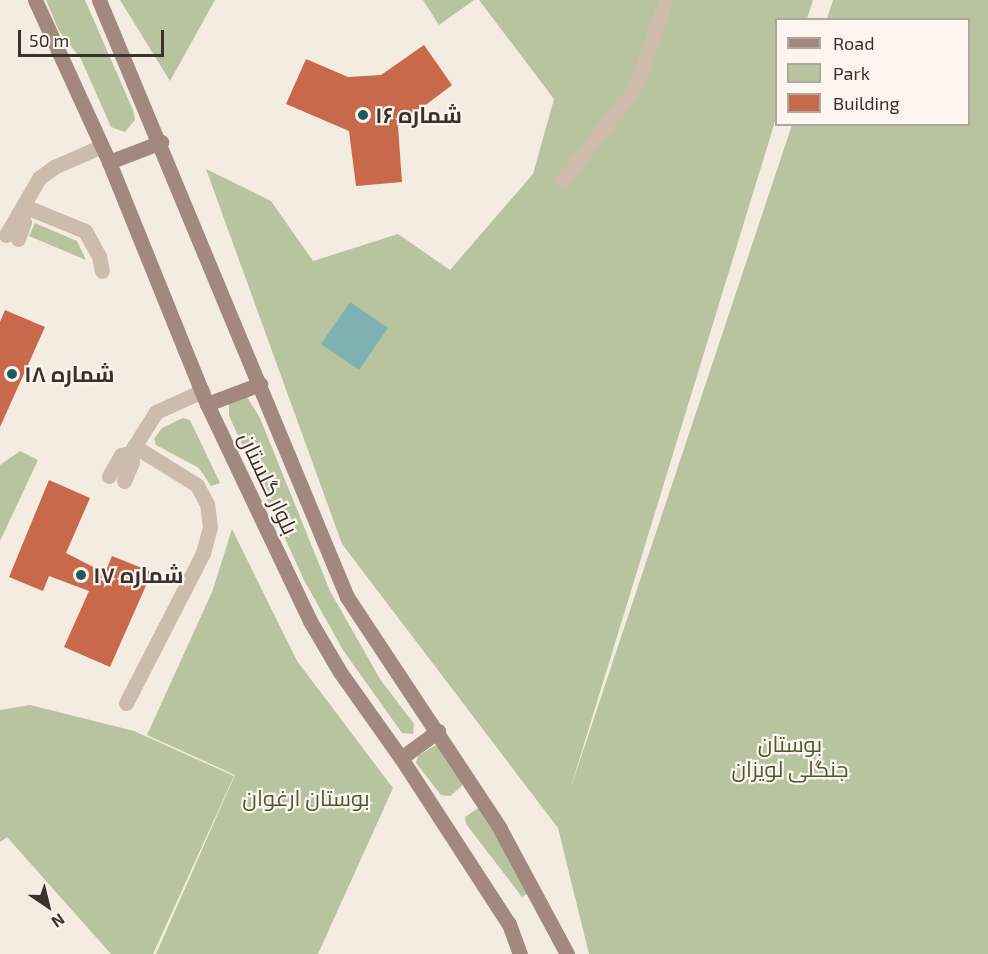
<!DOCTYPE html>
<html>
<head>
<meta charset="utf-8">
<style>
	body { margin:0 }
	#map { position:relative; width:988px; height:954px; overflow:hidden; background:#f4ebe1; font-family:"Exo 2",Cairo,sans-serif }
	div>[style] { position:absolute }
	.green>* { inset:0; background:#b8c4a0 }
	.water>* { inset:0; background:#7fb0b2 }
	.building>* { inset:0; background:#c8694b }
	.street>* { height:15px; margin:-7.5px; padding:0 7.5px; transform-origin:7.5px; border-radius:7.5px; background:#cdbbac }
	.secondary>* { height:15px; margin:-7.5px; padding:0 7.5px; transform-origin:7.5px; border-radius:7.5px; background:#a18a7d }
	.dots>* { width:16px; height:16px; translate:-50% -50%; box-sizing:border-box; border:3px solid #fbf5ee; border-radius:50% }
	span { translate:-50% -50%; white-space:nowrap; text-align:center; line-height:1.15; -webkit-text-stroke:4.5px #fbf5ee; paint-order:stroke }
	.poi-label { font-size:22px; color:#3b302b; font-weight:700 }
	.left { translate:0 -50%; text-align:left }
	.street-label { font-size:22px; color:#3b302b }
	.park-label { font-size:22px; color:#4a5a2e }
	.legend { position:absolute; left:775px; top:18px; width:195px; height:108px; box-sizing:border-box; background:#fbf5ee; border:2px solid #aea6a0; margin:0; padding:8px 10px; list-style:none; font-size:18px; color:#3b302b }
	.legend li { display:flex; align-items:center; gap:12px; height:30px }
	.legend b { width:30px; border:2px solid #aea6a0 }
	.north { position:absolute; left:18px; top:876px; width:60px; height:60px; -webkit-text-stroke:4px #fbf5ee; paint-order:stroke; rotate:145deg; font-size:16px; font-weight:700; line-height:24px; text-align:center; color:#3b302b }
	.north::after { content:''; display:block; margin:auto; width:21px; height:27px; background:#3b302b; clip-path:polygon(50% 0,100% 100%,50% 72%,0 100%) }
	.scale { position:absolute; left:18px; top:30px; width:146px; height:27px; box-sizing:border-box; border:3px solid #3b302b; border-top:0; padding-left:8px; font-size:18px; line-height:21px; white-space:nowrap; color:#3b302b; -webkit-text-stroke:4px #fbf5ee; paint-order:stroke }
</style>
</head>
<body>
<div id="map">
	<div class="green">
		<div style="clip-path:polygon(46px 0,85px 0,133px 110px,135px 120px,125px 132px,111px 127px,81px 59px,59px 31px)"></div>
		<div style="clip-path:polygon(120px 0,215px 0,170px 81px)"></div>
		<div style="clip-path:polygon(423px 0,474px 0,439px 25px)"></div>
		<div style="clip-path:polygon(479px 0,813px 0,807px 19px,776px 20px,776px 118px,570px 790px,792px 125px,968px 124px,968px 20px,827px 19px,833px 0,988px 0,988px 954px,589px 954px,558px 828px,342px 544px,206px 169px,271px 201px,313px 261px,398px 234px,450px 270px,533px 174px,554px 99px)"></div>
		<div style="clip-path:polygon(35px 223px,77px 241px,86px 260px,29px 236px)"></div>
		<div style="clip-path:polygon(247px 397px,260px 418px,330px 591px,380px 679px,414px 724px,413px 734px,402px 733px,343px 650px,304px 580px,229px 416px,229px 404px)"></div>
		<div style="clip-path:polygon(183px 418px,190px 420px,220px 483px,211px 486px,199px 468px,156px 445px,154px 439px,162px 428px)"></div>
		<div style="clip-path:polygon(20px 451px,38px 460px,0 541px,0 465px)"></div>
		<div style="clip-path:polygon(232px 529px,297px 661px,393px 788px,318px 954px,156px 954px,235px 775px,147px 735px,212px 592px)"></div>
		<div style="clip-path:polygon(30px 705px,134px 731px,234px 776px,153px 954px,111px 954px,7px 837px,0 842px,0 710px)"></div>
		<div style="clip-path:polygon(437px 744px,462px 777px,462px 786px,450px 796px,441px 795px,416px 763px,418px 756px)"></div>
		<div style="clip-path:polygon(478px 808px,484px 809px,528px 894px,525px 895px,522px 897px,466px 824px,465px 817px)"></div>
	</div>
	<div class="water">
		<div style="clip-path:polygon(350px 302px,388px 328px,359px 370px,321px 344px)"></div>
	</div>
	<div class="building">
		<div style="clip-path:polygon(424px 45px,452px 85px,398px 126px,402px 182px,356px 186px,349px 131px,286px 104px,306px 59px,348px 77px,381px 75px)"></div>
		<div style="clip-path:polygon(5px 310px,45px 327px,0 427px,0 322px)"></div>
		<div style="clip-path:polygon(49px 480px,90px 498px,66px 553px,105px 573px,112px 556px,152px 572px,110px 667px,64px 647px,89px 591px,49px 576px,43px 591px,9px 577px)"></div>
	</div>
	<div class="street">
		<div style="left:563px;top:180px;width:118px;rotate:-51.9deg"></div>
		<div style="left:636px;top:87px;width:92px;rotate:-71deg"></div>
		<div style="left:24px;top:206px;width:66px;rotate:22.3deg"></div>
		<div style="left:85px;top:231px;width:29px;rotate:61deg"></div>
		<div style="left:99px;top:256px;width:15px;rotate:79deg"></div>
		<div style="left:6px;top:235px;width:66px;rotate:-59.9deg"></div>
		<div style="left:39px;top:178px;width:19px;rotate:-36deg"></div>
		<div style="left:54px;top:167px;width:52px;rotate:-23.6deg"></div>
		<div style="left:18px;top:239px;width:18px;rotate:-71deg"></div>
		<div style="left:24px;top:222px;width:9px;rotate:-108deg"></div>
		<div style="left:109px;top:476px;width:24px;rotate:-60deg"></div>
		<div style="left:121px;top:455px;width:9px;rotate:-13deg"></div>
		<div style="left:124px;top:481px;width:21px;rotate:-67deg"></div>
		<div style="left:132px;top:462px;width:9px;rotate:-103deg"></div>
		<div style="left:130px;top:453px;width:49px;rotate:-57.6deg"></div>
		<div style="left:156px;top:412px;width:51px;rotate:-24.5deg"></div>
		<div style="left:126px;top:703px;width:169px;rotate:-62.8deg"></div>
		<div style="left:203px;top:553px;width:27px;rotate:-75deg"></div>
		<div style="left:210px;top:527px;width:23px;rotate:-97deg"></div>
		<div style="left:207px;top:504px;width:21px;rotate:-118deg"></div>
		<div style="left:197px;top:485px;width:74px;rotate:-148.2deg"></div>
	</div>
	<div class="secondary">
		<div style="left:35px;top:0;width:178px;rotate:65.4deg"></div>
		<div style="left:109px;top:162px;width:261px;rotate:68deg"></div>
		<div style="left:207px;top:404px;width:240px;rotate:64.6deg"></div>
		<div style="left:310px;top:621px;width:59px;rotate:59.5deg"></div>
		<div style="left:340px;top:672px;width:105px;rotate:54.7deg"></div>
		<div style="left:401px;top:758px;width:198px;rotate:57deg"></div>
		<div style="left:509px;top:924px;width:32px;rotate:70deg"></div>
		<div style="left:99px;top:0;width:646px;rotate:67.44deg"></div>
		<div style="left:347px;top:597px;width:276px;rotate:56.5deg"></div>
		<div style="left:499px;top:827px;width:144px;rotate:61.8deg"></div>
		<div style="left:109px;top:162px;width:56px;rotate:-21deg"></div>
		<div style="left:207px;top:404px;width:57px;rotate:-20.7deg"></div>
		<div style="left:401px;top:758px;width:46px;rotate:-36.1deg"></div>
	</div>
	<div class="dots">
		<div style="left:363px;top:115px;background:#1f5a5e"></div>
		<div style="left:12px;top:374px;background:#1f5a5e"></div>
		<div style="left:81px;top:575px;background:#1f5a5e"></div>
	</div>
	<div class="poi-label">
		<span class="left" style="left:375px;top:115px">شماره ۱۶</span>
		<span class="left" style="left:24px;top:374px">شماره ۱۸</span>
		<span class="left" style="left:93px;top:575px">شماره ۱۷</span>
	</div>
	<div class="street-label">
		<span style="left:269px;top:483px;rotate:65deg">بلوار گلستان</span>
	</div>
	<div class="park-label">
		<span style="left:790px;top:756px">بوستان<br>جنگلی لویزان</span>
		<span style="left:306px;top:798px">بوستان ارغوان</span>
	</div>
	<ul class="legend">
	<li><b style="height:8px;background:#a18a7d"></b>Road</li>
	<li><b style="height:16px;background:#b8c4a0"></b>Park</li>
	<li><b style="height:16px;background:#c8694b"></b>Building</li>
	</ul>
	<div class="north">N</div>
	<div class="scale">50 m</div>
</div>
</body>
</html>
